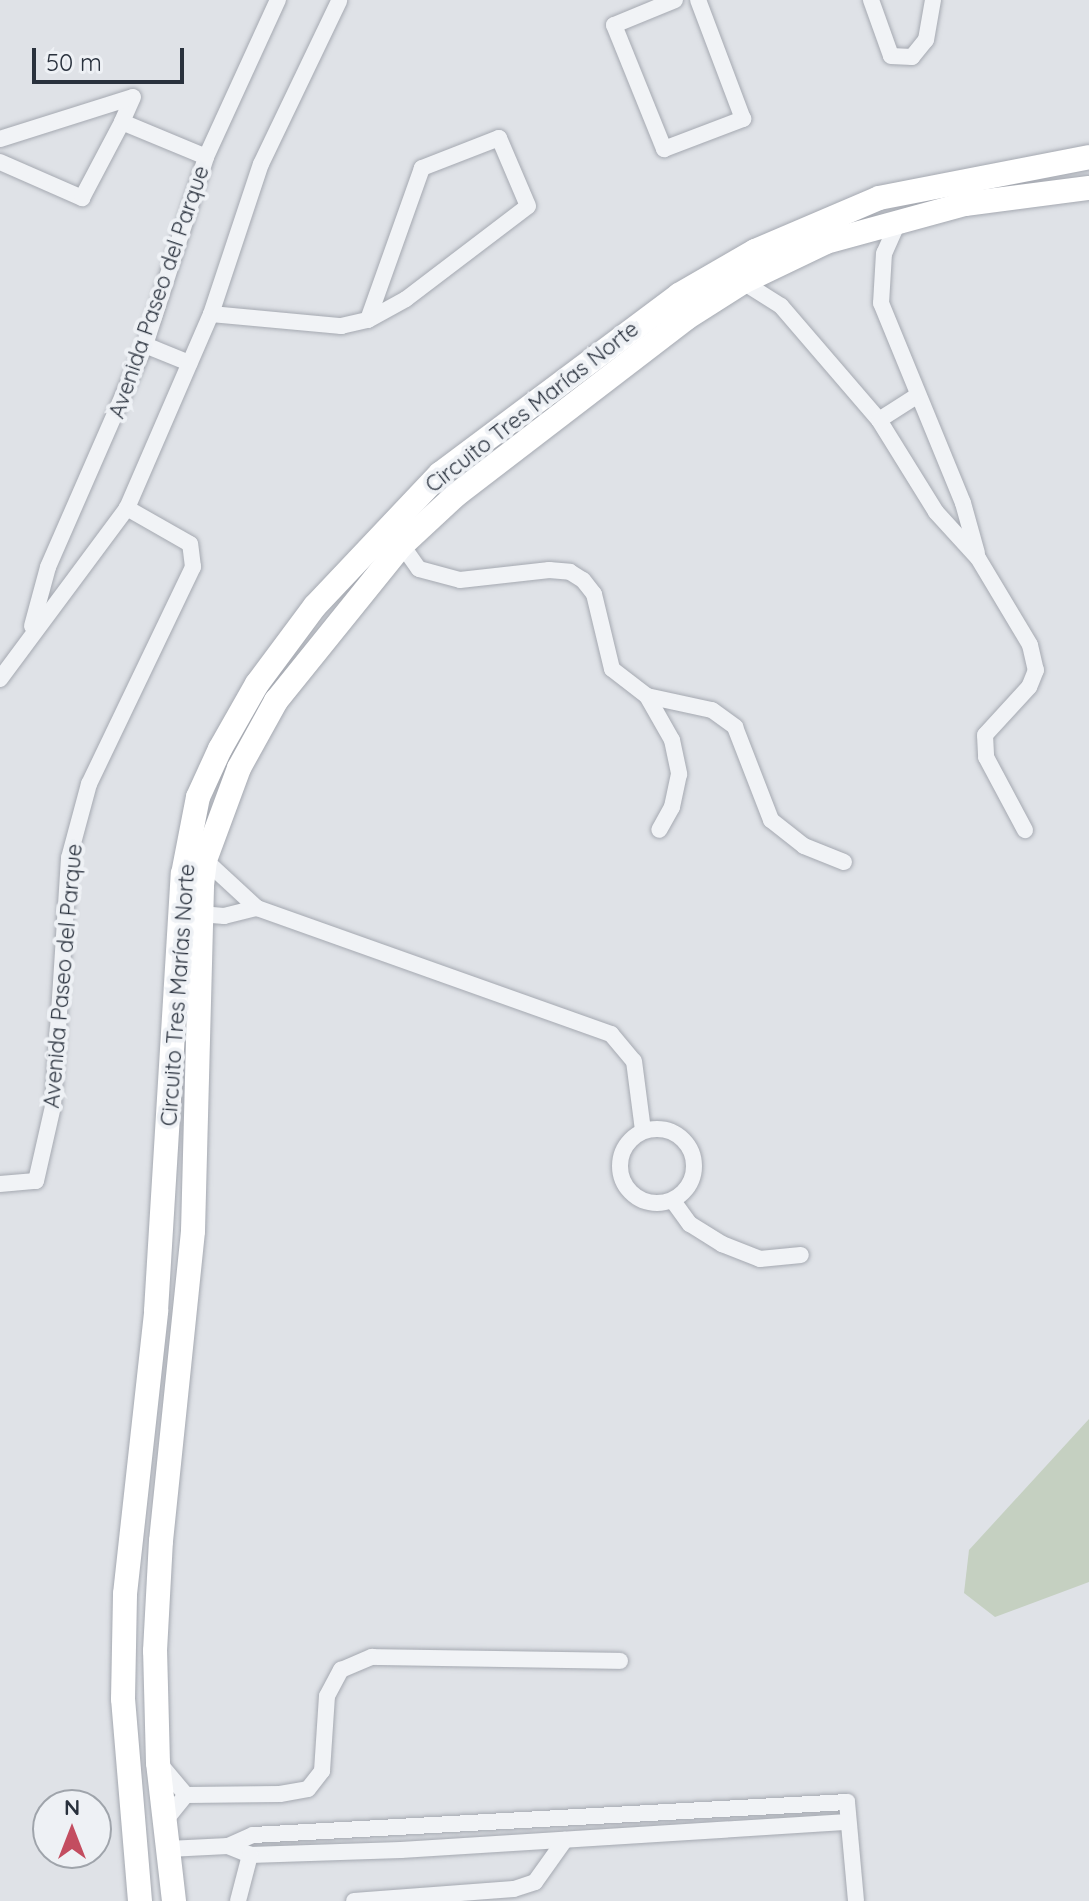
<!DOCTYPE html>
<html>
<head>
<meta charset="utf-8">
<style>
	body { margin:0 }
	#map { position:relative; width:1089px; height:1901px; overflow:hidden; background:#dfe2e7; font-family:Quicksand,sans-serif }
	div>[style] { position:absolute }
	.green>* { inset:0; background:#c5d0c1 }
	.roads { filter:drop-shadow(0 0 2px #a5a9b1) drop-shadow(0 0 2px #a5a9b1) }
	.street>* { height:16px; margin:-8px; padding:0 8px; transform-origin:8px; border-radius:8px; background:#f1f3f6 }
	.street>.ring { margin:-8px; padding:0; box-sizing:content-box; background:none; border:16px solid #f1f3f6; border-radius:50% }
	.secondary>* { height:24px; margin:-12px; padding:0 12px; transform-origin:12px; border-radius:12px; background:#fff }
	span { translate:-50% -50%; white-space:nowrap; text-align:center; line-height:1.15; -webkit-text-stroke:8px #eef1f5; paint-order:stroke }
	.street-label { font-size:22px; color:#29313d }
	.north { position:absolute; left:32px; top:1789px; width:80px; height:80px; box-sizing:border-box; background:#eef1f5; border:2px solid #9fa4ab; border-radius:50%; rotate:0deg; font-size:22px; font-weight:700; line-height:32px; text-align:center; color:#29313d }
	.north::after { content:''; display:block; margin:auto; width:28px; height:36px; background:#c34d60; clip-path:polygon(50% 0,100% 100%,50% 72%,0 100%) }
	.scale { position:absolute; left:32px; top:48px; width:152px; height:36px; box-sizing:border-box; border:4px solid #29313d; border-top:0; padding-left:10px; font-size:24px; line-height:28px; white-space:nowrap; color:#29313d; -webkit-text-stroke:6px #eef1f5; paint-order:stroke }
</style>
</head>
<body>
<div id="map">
	<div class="green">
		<div style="clip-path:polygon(1089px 1419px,1089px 1582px,995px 1617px,964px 1593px,969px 1550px)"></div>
	</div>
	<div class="roads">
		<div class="street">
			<div style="left:675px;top:0;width:66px;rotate:157.7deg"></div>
			<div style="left:614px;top:25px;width:134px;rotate:68deg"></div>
			<div style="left:664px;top:149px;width:85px;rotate:-20.8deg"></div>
			<div style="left:743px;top:119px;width:127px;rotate:-110.7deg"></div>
			<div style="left:871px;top:0;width:59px;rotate:70.3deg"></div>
			<div style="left:891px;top:56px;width:21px;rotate:3deg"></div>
			<div style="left:912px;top:57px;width:22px;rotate:-51deg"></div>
			<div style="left:926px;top:40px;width:41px;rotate:-80.1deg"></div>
			<div style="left:133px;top:97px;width:27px;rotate:114deg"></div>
			<div style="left:122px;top:122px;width:91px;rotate:22.6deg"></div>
			<div style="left:0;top:139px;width:139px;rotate:-17.5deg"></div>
			<div style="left:0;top:162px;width:90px;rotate:23.7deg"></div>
			<div style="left:82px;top:198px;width:86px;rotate:-62.2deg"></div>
			<div style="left:899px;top:220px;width:36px;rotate:114deg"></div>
			<div style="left:884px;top:253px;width:50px;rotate:93.4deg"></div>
			<div style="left:881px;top:303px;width:216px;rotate:67.7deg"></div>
			<div style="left:963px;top:503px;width:52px;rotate:74.4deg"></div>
			<div style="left:743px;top:282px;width:45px;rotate:32.3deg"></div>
			<div style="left:781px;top:306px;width:150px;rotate:49.3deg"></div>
			<div style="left:879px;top:420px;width:108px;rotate:58.2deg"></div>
			<div style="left:936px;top:512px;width:62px;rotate:47.6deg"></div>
			<div style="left:978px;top:558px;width:101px;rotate:59.1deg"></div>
			<div style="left:1030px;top:645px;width:26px;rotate:77deg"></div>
			<div style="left:1036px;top:670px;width:18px;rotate:112deg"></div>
			<div style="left:1029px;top:687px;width:65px;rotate:132.5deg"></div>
			<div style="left:985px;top:735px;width:22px;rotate:87deg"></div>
			<div style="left:986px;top:757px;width:83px;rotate:61.9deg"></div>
			<div style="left:211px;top:314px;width:131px;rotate:5.3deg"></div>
			<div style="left:341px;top:326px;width:28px;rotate:-13deg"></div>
			<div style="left:368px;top:320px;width:43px;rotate:-28.9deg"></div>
			<div style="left:406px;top:299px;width:153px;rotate:-37.3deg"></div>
			<div style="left:528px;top:206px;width:74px;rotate:-113.1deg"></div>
			<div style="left:499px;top:138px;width:83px;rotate:158.7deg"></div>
			<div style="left:422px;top:168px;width:161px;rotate:109.6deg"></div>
			<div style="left:145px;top:345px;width:48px;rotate:22.2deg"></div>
			<div style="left:879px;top:420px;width:46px;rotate:-32.7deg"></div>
			<div style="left:402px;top:545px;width:29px;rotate:55deg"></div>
			<div style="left:419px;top:569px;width:42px;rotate:15deg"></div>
			<div style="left:460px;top:580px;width:90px;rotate:-6.4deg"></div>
			<div style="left:549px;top:570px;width:21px;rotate:5deg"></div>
			<div style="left:570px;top:572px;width:15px;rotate:32deg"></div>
			<div style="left:583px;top:580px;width:18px;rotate:52deg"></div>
			<div style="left:594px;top:594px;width:77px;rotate:76.5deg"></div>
			<div style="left:612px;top:669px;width:44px;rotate:37.6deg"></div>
			<div style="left:647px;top:696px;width:66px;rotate:12.2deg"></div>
			<div style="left:712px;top:710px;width:29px;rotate:36deg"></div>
			<div style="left:735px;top:727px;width:100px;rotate:68.8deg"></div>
			<div style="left:771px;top:820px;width:42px;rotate:38.2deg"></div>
			<div style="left:804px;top:846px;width:43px;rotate:21.8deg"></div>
			<div style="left:32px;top:626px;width:61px;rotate:-74.8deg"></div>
			<div style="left:48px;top:567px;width:242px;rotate:-66.4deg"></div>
			<div style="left:145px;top:345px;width:198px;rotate:-72deg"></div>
			<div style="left:206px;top:157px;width:173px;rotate:-65.4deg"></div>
			<div style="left:0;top:679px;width:213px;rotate:-53.4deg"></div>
			<div style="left:127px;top:508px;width:211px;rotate:-66.6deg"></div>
			<div style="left:211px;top:314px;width:158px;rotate:-71.6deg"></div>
			<div style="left:261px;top:164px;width:181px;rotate:-64.4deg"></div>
			<div style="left:647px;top:696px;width:51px;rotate:60.4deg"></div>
			<div style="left:672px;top:740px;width:35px;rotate:78deg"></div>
			<div style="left:679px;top:774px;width:34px;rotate:102deg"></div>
			<div style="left:672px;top:807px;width:26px;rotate:119deg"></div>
			<div style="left:205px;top:860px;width:71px;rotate:42.7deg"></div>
			<div style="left:257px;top:908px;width:376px;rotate:19.6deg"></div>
			<div style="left:611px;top:1034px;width:35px;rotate:50deg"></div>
			<div style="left:634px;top:1061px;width:70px;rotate:82.6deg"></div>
			<div style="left:200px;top:914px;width:24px;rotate:5deg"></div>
			<div style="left:224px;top:916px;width:34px;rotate:-14deg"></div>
			<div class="ring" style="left:620px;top:1129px;width:58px;height:58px"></div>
			<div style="left:0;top:1184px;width:36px;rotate:-5deg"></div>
			<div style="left:36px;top:1181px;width:77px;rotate:-77.2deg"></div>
			<div style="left:53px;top:1106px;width:249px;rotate:-86.3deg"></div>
			<div style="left:69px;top:858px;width:77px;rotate:-74.9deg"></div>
			<div style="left:89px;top:784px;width:241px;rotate:-64.4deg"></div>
			<div style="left:193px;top:567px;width:23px;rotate:-97deg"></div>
			<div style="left:190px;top:544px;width:73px;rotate:-150.3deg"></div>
			<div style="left:673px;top:1201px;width:29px;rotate:54deg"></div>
			<div style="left:690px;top:1224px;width:38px;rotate:32deg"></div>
			<div style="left:722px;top:1244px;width:41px;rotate:21.5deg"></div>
			<div style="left:760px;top:1259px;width:41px;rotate:-5.6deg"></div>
			<div style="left:159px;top:1763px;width:42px;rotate:49.8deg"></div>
			<div style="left:164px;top:1822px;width:35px;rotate:-51deg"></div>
			<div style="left:186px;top:1795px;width:94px;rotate:-0.6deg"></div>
			<div style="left:280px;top:1794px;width:28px;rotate:-10deg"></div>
			<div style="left:308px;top:1789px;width:23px;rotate:-52deg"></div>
			<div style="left:322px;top:1771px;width:75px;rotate:-86.2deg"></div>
			<div style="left:327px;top:1696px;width:30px;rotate:-62deg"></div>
			<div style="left:341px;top:1670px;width:34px;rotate:-23deg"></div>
			<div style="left:372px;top:1657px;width:248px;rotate:0.9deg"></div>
			<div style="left:228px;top:1846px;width:27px;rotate:-24deg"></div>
			<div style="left:253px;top:1835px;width:595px;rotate:-3.18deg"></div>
			<div style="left:847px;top:1802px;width:99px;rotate:84.8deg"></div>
			<div style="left:168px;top:1849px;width:60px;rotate:-2.9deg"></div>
			<div style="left:228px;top:1846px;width:24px;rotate:22deg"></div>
			<div style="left:250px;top:1855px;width:151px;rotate:-1.9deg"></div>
			<div style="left:401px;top:1850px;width:448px;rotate:-3.6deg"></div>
			<div style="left:238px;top:1901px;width:48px;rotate:-75.4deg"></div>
			<div style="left:354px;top:1901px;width:160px;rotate:-4.3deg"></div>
			<div style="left:514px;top:1889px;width:22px;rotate:-18deg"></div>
			<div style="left:535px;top:1882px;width:52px;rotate:-54.5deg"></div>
		</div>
		<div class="secondary">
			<div style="left:140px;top:1901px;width:203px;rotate:-94.8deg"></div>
			<div style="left:123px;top:1699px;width:105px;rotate:-88.9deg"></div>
			<div style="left:125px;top:1594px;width:285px;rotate:-83.7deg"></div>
			<div style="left:156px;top:1311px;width:438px;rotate:-86.5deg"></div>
			<div style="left:183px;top:874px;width:78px;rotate:-79deg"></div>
			<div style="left:198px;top:797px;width:53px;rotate:-65.4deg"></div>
			<div style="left:220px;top:749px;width:75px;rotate:-60.4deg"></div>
			<div style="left:257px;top:684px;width:97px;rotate:-53.4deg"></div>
			<div style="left:315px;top:606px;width:182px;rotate:-46.6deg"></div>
			<div style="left:440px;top:474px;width:299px;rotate:-36.8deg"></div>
			<div style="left:679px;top:295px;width:88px;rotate:-30.1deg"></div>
			<div style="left:755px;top:251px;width:135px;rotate:-23.1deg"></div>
			<div style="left:879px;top:198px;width:214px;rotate:-11deg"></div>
			<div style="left:174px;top:1901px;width:139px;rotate:-96.6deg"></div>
			<div style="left:158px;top:1763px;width:112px;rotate:-91.5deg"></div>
			<div style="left:155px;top:1651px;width:110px;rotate:-86.9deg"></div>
			<div style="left:161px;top:1541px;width:312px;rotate:-84.1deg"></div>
			<div style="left:193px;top:1231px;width:346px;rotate:-88.5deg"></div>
			<div style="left:202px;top:885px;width:25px;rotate:-83deg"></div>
			<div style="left:205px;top:860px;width:98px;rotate:-69.7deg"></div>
			<div style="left:239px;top:768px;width:77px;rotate:-61.1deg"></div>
			<div style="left:276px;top:701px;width:201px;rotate:-51.1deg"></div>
			<div style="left:402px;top:545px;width:74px;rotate:-42.8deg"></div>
			<div style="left:456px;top:495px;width:289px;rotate:-37.5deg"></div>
			<div style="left:685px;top:319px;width:69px;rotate:-32.5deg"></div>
			<div style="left:743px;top:282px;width:92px;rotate:-25.7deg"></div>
			<div style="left:826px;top:242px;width:144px;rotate:-15.3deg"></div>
			<div style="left:965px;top:204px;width:125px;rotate:-7.4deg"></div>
		</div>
	</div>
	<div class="street-label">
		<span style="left:159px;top:292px;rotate:-71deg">Avenida Paseo del Parque</span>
		<span style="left:532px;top:407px;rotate:-38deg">Circuito Tres Marías Norte</span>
		<span style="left:63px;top:976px;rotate:-85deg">Avenida Paseo del Parque</span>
		<span style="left:178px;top:995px;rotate:-86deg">Circuito Tres Marías Norte</span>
	</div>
	<div class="north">N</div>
	<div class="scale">50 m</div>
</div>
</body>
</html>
